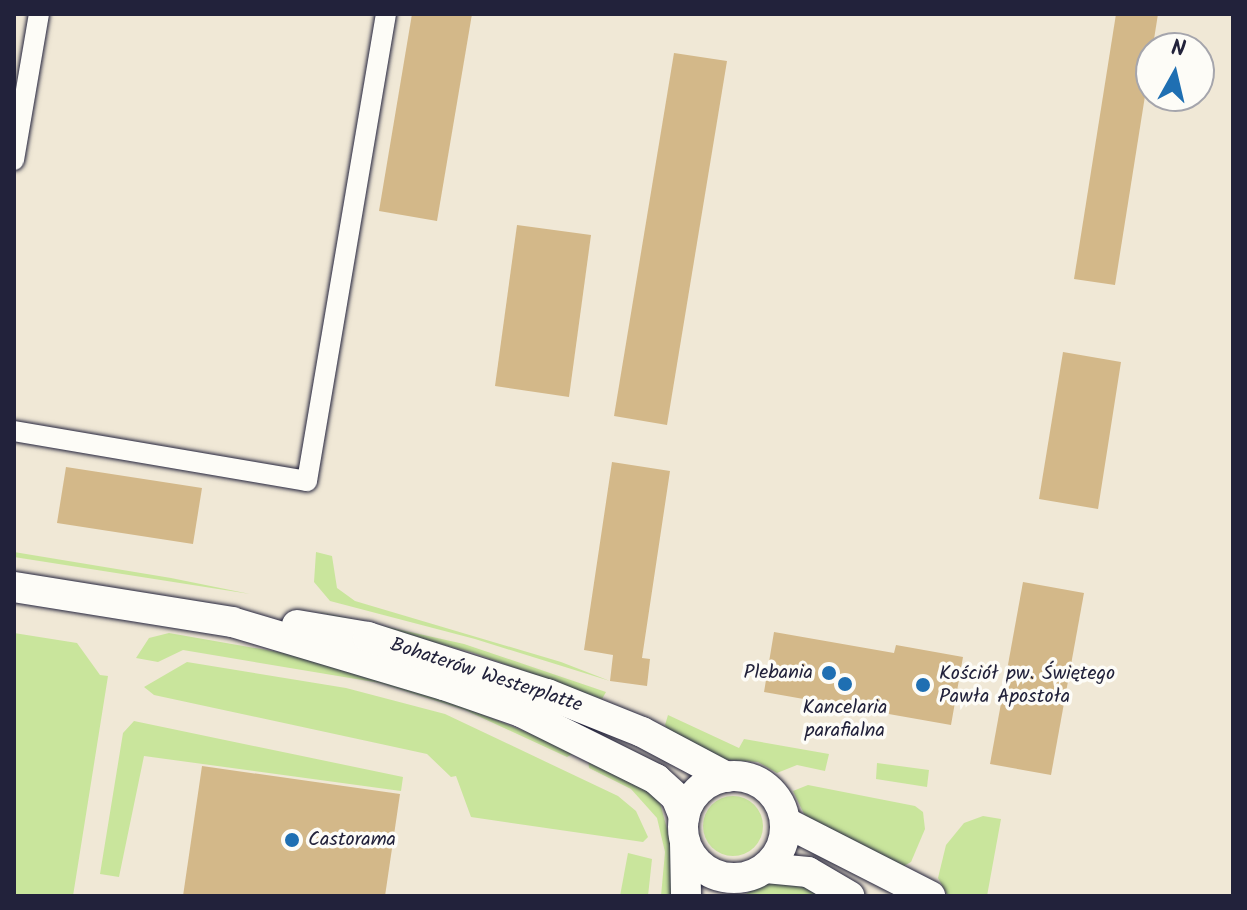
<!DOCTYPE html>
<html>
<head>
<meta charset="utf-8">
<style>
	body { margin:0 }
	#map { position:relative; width:1247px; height:910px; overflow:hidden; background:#f0e8d6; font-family:Kalam,sans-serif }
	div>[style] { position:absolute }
	.green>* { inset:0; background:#c9e59c }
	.round { border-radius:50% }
	.building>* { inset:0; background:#d3b889 }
	.roads { filter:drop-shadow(0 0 2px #22223b) drop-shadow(0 0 2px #22223b) }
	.street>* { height:20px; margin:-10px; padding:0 10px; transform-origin:10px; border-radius:10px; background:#fdfcf7 }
	.secondary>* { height:30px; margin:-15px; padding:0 15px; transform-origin:15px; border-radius:15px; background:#fdfcf7 }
	.secondary>.ring { margin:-15px; padding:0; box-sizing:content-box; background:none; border:30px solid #fdfcf7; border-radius:50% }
	.dots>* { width:22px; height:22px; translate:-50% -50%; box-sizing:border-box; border:4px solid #fdfcf7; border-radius:50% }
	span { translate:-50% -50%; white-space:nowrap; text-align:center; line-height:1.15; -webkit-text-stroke:7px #fdfcf7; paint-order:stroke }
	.poi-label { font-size:20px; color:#22223b }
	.right { translate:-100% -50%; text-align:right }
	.left { translate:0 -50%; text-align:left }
	.street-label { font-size:20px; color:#22223b }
	.frame { position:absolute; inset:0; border:16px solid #22223b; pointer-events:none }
	.north { position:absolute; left:1135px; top:32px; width:80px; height:80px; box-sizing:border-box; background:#fdfcf7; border:2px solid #a5a5ac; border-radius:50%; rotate:8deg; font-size:22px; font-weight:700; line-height:32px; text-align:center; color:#22223b }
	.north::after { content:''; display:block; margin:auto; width:28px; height:36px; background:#1f6fb2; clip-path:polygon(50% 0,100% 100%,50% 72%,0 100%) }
</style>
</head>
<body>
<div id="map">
	<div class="green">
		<div style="clip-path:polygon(14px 552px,171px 578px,250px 594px,14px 557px)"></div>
		<div style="clip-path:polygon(316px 552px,332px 556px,337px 588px,355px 601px,561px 662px,610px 681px,475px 639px,330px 601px,314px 582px)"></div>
		<div style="clip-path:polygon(316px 611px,464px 644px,606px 692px,602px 699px,471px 652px)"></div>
		<div style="clip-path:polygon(14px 633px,77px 643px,100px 675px,108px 676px,73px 896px,14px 896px)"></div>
		<div style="clip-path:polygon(169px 633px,284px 653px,434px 695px,576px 752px,567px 757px,465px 710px,380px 683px,183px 650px,158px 662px,136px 658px,149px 638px)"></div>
		<div style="clip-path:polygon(187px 662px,346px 688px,445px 714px,618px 796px,636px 811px,648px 837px,643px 842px,471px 817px,456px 776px,451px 777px,427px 754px,154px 695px,144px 687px)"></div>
		<div style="clip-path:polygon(668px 715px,739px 748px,744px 739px,829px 754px,825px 771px,797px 765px,777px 773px,758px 762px,715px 759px,670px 733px,665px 725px)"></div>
		<div style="clip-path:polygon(134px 721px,403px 777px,401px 791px,144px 756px,119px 877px,100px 874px,123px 733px)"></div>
		<div style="clip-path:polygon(588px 758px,641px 783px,659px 799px,675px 859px,672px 896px,661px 896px,665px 852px,657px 818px,631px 789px,589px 768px)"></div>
		<div style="clip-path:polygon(877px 763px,929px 770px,927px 787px,876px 779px)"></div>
		<div style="clip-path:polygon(808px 785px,915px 806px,923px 812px,925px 829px,911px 862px,902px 867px,805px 816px,793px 791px)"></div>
		<div class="round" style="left:703px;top:796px;width:60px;height:60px"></div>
		<div style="clip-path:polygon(983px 816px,1001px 819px,987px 896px,948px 896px,938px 878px,946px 845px,964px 823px)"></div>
		<div style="clip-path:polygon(628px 853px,652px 859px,648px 896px,620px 896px)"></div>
		<div style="clip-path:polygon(767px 882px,800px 882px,825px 896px,742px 896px)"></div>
	</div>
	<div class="building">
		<div style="clip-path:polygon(412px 14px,472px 14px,437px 221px,379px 211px)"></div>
		<div style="clip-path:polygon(1116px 14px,1158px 14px,1115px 285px,1074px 279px)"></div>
		<div style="clip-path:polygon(674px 53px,727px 61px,667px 425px,614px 416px)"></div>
		<div style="clip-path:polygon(517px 225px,591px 235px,569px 397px,495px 386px)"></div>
		<div style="clip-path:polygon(1063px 352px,1121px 362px,1098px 509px,1039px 499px)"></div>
		<div style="clip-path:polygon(612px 462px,670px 471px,642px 658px,650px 659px,647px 686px,610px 681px,613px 655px,584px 650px)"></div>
		<div style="clip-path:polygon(66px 467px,202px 488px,193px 544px,57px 523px)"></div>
		<div style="clip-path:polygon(1023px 582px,1084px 593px,1051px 775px,990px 764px)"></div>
		<div style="clip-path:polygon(774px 632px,894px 653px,896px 645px,963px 657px,951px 725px,764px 692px)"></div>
		<div style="clip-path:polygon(202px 766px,400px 794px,385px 896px,183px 896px)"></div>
	</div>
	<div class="roads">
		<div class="street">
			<div style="left:14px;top:160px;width:148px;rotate:-80.3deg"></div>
			<div style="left:14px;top:431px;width:297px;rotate:9.7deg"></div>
			<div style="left:307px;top:481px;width:474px;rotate:-80.4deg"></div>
		</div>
		<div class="secondary">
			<div style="left:14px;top:587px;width:221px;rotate:9.1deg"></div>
			<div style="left:232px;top:622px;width:221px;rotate:16.6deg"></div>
			<div style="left:444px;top:685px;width:82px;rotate:19.3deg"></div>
			<div style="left:521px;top:712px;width:151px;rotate:26.4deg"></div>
			<div style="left:656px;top:779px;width:27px;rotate:42deg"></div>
			<div style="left:676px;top:797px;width:22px;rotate:68deg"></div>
			<div style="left:297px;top:625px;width:72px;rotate:9.6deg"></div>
			<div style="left:368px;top:637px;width:188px;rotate:17.7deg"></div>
			<div style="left:547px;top:694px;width:102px;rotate:21.8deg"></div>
			<div style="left:642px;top:732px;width:96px;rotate:27.9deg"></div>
			<div class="ring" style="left:683px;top:776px;width:72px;height:72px"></div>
			<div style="left:785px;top:822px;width:163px;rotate:27deg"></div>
			<div style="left:685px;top:842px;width:54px;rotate:88.9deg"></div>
			<div style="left:766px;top:868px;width:42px;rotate:5.4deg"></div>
			<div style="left:808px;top:872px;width:48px;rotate:30.3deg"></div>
		</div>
	</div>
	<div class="dots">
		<div style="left:829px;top:673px;background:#1f6fb2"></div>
		<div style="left:845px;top:684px;background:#1f6fb2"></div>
		<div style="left:923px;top:685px;background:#1f6fb2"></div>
		<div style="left:292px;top:840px;background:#1f6fb2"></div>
	</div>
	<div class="poi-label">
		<span class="right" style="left:813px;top:673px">Plebania</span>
		<span class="left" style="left:939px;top:686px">Kościół pw. Świętego<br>Pawła Apostoła</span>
		<span style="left:845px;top:720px">Kancelaria<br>parafialna</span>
		<span class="left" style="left:308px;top:840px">Castorama</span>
	</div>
	<div class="street-label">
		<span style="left:486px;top:676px;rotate:18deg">Bohaterów Westerplatte</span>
	</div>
	<div class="frame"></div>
	<div class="north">N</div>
</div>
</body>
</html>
